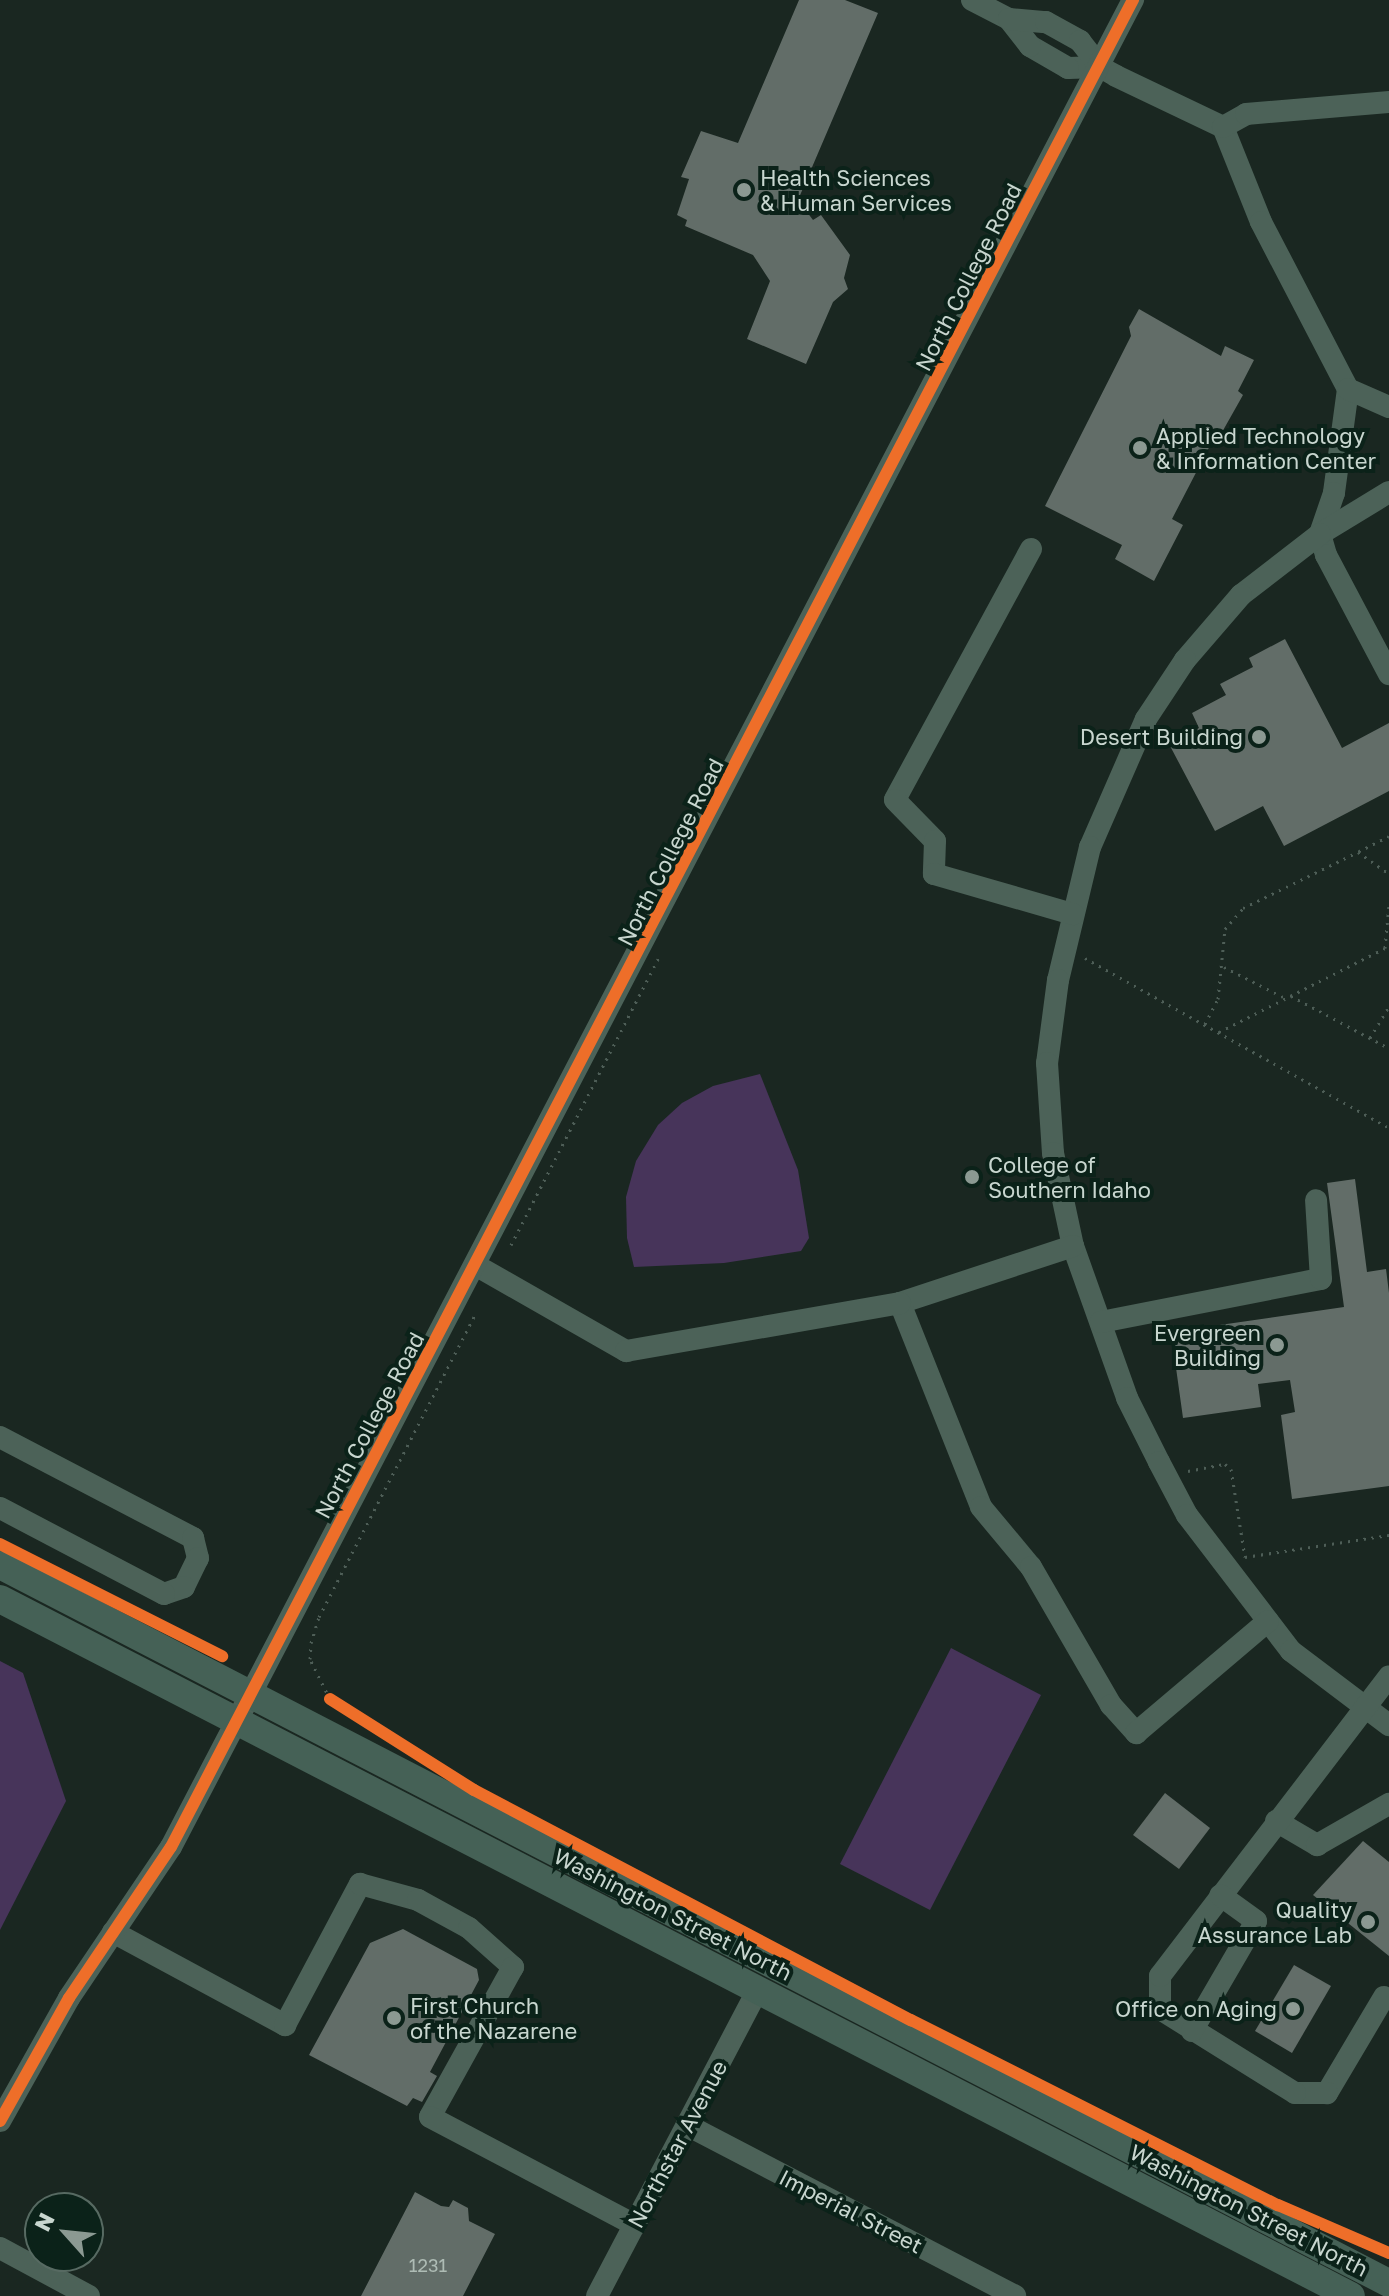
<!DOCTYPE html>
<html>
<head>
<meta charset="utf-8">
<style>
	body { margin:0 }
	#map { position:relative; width:1389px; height:2296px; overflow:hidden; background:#1a2721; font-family:"Golos Text",sans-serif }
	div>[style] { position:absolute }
	.green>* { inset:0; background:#47345a }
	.building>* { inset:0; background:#626d68 }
	.path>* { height:3px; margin-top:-1.5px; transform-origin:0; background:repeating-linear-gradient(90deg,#4e5e57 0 2px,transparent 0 8px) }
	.minor>* { height:22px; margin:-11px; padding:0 11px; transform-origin:11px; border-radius:11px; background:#4c6258 }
	.major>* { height:28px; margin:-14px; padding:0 14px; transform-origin:14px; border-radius:14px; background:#456156 }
	.cycleway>* { height:12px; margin:-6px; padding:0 6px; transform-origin:6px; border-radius:6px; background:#ee6e29 }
	.dots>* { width:22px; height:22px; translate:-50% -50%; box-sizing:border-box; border:4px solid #0b2219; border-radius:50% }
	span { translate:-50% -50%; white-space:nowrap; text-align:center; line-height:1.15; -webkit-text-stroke:8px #0b2219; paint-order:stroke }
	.number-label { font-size:18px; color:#aebcb5 }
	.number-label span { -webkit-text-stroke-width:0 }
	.poi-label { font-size:22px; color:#c8d6cf }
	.left { translate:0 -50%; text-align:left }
	.right { translate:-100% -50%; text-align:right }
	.street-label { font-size:22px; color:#c8d6cf }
	.north { position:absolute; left:24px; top:2192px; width:80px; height:80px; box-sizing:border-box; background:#0b2219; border:2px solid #576a62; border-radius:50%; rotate:297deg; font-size:22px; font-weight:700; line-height:32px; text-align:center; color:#c8d6cf }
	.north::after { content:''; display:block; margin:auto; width:28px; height:36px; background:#8b9992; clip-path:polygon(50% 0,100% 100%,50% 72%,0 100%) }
</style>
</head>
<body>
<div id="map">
	<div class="green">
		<div style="clip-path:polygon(760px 1074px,798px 1170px,809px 1238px,801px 1251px,724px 1263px,634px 1267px,627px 1238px,626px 1197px,636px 1161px,658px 1125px,682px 1103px,713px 1086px)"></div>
		<div style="clip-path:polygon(951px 1648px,1041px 1695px,930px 1910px,840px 1864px)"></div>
		<div style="clip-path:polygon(0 1661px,23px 1673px,66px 1801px,0 1930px)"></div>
	</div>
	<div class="building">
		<div style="clip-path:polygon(799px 0,845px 0,878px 13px,798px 200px,813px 220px,821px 215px,850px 255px,844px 278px,848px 289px,833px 302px,806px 364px,747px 339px,770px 281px,753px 255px,685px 226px,687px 220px,677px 215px,689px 179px,681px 177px,701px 131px,738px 143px)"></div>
		<div style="clip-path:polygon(1139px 309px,1221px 356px,1225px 346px,1254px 360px,1238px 391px,1243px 395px,1221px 434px,1216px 434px,1172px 519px,1183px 525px,1154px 581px,1115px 559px,1122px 545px,1045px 506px,1131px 336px,1129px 327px)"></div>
		<div style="clip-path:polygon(1285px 639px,1342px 748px,1389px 723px,1389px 791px,1284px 846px,1263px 806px,1215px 831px,1169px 744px,1199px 728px,1192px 713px,1226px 695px,1220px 684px,1253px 667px,1249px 658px)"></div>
		<div style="clip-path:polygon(1355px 1179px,1367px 1272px,1386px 1269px,1389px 1293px,1389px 1486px,1292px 1499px,1281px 1415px,1295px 1412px,1290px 1380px,1258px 1384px,1261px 1407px,1183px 1418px,1171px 1332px,1344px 1307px,1327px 1183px)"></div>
		<div style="clip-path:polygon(1165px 1793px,1210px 1828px,1179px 1869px,1133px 1835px)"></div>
		<div style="clip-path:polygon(1363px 1841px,1389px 1862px,1389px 1956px,1313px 1895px)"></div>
		<div style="clip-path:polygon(403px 1929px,477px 1969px,479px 1980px,430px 2072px,437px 2076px,422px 2102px,413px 2098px,407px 2106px,309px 2055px,370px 1943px)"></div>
		<div style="clip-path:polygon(1294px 1965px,1331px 1986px,1292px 2053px,1255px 2031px)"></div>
		<div style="clip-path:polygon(415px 2192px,441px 2206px,449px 2207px,453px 2200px,468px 2208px,469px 2221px,495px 2234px,463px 2296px,361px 2296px)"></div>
	</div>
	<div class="path">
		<div style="left:1389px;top:836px;width:35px;rotate:153deg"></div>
		<div style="left:1358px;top:852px;width:38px;rotate:35deg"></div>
		<div style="left:1385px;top:948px;width:43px;rotate:-84.7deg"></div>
		<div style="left:1085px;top:958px;width:348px;rotate:29.2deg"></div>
		<div style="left:1224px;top:967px;width:68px;rotate:26.9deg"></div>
		<div style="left:1291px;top:996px;width:111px;rotate:28deg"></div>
		<div style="left:1205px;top:1024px;width:28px;rotate:-63deg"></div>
		<div style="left:1218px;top:999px;width:70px;rotate:-84.3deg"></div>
		<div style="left:1225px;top:929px;width:28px;rotate:-49deg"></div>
		<div style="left:1243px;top:908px;width:128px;rotate:-26deg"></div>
		<div style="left:1219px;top:1032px;width:191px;rotate:-26.8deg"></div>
		<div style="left:1370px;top:1038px;width:37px;rotate:-59deg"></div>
		<div style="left:511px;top:1245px;width:324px;rotate:-62.8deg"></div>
		<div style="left:1188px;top:1471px;width:38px;rotate:-11deg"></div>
		<div style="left:1225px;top:1464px;width:8px;rotate:40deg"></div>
		<div style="left:1231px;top:1469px;width:89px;rotate:81deg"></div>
		<div style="left:1245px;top:1557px;width:146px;rotate:-8.7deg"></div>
		<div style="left:423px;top:1756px;width:109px;rotate:-148.5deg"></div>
		<div style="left:330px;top:1699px;width:45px;rotate:-116.6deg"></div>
		<div style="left:310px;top:1659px;width:16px;rotate:-86deg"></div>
		<div style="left:311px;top:1643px;width:27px;rotate:-73deg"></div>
		<div style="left:319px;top:1617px;width:342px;rotate:-62.7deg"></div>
		<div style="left:1349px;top:2234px;width:44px;rotate:25.4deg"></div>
	</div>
	<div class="minor">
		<div style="left:972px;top:0;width:42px;rotate:27.2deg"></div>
		<div style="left:1100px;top:67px;width:32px;rotate:178deg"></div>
		<div style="left:1068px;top:68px;width:44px;rotate:-149.9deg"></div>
		<div style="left:1030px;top:46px;width:34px;rotate:-128deg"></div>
		<div style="left:1009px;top:19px;width:37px;rotate:5deg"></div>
		<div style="left:1046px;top:22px;width:39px;rotate:29deg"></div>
		<div style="left:1080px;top:41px;width:33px;rotate:52deg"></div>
		<div style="left:1100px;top:67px;width:18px;rotate:29deg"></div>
		<div style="left:1116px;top:76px;width:119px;rotate:25.5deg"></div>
		<div style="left:1223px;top:127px;width:102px;rotate:68.2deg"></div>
		<div style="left:1261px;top:222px;width:188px;rotate:62.5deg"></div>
		<div style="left:1348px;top:389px;width:105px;rotate:97.7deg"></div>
		<div style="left:1334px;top:493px;width:43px;rotate:108.9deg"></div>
		<div style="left:1320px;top:534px;width:22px;rotate:74deg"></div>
		<div style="left:1326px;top:555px;width:135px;rotate:62.1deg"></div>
		<div style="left:1223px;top:127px;width:26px;rotate:-29deg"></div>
		<div style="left:1246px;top:114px;width:144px;rotate:-4.8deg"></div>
		<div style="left:1348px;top:389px;width:45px;rotate:23.7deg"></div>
		<div style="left:1389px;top:492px;width:81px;rotate:148.7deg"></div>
		<div style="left:1320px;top:534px;width:100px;rotate:142.3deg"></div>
		<div style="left:1241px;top:595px;width:86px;rotate:130.7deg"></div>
		<div style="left:1185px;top:660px;width:71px;rotate:123.5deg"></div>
		<div style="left:1146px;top:719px;width:140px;rotate:113.6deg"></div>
		<div style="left:1090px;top:847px;width:137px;rotate:103.5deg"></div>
		<div style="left:1058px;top:980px;width:84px;rotate:97.5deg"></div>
		<div style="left:1047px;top:1063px;width:90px;rotate:86.2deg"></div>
		<div style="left:1053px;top:1153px;width:95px;rotate:77.9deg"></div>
		<div style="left:1073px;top:1246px;width:161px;rotate:70.4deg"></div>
		<div style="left:1127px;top:1398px;width:72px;rotate:63.4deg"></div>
		<div style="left:1159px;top:1462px;width:60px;rotate:62.2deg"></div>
		<div style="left:1187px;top:1515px;width:171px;rotate:52.6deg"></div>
		<div style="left:1291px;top:1651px;width:123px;rotate:37.1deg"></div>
		<div style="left:1031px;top:549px;width:285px;rotate:118.5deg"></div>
		<div style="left:895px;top:800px;width:57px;rotate:45.7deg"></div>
		<div style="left:935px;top:841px;width:33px;rotate:92deg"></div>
		<div style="left:934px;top:874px;width:145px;rotate:16.1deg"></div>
		<div style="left:1073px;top:1246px;width:182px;rotate:161.8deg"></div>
		<div style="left:900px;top:1303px;width:219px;rotate:68.3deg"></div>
		<div style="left:981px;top:1507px;width:78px;rotate:50.2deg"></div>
		<div style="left:1031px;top:1567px;width:160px;rotate:59.9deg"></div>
		<div style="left:1111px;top:1705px;width:38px;rotate:48deg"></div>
		<div style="left:1136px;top:1733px;width:173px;rotate:-40.3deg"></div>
		<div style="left:477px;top:1266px;width:172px;rotate:29.7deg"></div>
		<div style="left:626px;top:1351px;width:278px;rotate:-9.9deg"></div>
		<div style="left:1101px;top:1322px;width:224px;rotate:-11.1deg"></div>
		<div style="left:1321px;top:1279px;width:79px;rotate:-93.6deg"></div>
		<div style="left:0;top:1437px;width:218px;rotate:27.6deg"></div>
		<div style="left:193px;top:1538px;width:21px;rotate:76deg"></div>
		<div style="left:198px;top:1558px;width:32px;rotate:116deg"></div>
		<div style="left:184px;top:1587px;width:21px;rotate:161deg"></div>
		<div style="left:164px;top:1594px;width:185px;rotate:-152.3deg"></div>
		<div style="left:1276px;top:1821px;width:48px;rotate:30.3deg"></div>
		<div style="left:1317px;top:1845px;width:83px;rotate:-29.7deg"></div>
		<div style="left:113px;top:1932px;width:196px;rotate:28.4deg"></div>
		<div style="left:285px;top:2025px;width:160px;rotate:-62deg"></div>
		<div style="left:360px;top:1884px;width:60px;rotate:15.4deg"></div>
		<div style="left:418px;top:1900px;width:58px;rotate:28.8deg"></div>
		<div style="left:469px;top:1928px;width:59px;rotate:41.6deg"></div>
		<div style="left:513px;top:1967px;width:171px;rotate:119deg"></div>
		<div style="left:430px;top:2117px;width:232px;rotate:27.8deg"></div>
		<div style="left:1384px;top:1997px;width:112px;rotate:120.7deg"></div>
		<div style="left:1327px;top:2093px;width:32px;rotate:180deg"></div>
		<div style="left:1295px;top:2093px;width:159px;rotate:-148.1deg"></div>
		<div style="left:1160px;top:2009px;width:33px;rotate:-90deg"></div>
		<div style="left:1160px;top:1976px;width:377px;rotate:-52.6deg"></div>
		<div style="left:1192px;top:2031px;width:127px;rotate:-59.8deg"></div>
		<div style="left:1256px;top:1921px;width:44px;rotate:-144.2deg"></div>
		<div style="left:0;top:2121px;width:141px;rotate:-60.7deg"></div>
		<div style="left:69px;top:1998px;width:182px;rotate:-56deg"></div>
		<div style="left:171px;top:1847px;width:2083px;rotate:-62.49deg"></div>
		<div style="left:687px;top:2125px;width:370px;rotate:27.5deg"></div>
		<div style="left:0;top:2248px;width:101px;rotate:28.3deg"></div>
		<div style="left:597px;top:2296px;width:344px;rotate:-62.3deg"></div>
	</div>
	<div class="major">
		<div style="left:0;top:1565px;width:1564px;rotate:27.34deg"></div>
		<div style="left:0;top:1599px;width:1520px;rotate:27.29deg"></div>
	</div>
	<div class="cycleway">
		<div style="left:0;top:1544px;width:249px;rotate:26.8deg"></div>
		<div style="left:330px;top:1699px;width:170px;rotate:32.3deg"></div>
		<div style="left:474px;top:1790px;width:494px;rotate:27.8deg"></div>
		<div style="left:911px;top:2020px;width:411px;rotate:26.8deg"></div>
		<div style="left:1278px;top:2205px;width:121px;rotate:23.4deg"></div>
		<div style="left:0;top:2121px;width:141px;rotate:-60.7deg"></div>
		<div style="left:69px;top:1998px;width:182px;rotate:-56deg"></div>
		<div style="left:171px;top:1847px;width:2083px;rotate:-62.49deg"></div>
	</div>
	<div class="dots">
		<div style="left:744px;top:190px;background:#8b9992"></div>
		<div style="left:1140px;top:448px;background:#8b9992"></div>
		<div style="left:1259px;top:737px;background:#8b9992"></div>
		<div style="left:972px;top:1177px;background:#8b9992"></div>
		<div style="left:1277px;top:1345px;background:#8b9992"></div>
		<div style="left:1368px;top:1922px;background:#8b9992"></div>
		<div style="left:1293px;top:2009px;background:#8b9992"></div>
		<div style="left:394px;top:2018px;background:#8b9992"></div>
	</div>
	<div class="number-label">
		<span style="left:428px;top:2265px">1231</span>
	</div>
	<div class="poi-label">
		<span class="left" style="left:760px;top:190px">Health Sciences<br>&amp; Human Services</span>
		<span class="left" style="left:1156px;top:448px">Applied Technology<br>&amp; Information Center</span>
		<span class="right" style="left:1243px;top:737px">Desert Building</span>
		<span class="left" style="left:988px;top:1177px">College of<br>Southern Idaho</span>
		<span class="right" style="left:1261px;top:1345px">Evergreen<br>Building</span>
		<span class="right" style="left:1352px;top:1922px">Quality<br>Assurance Lab</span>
		<span class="left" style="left:410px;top:2018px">First Church<br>of the Nazarene</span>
		<span class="right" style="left:1277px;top:2009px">Office on Aging</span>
	</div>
	<div class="street-label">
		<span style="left:968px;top:277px;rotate:-63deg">North College Road</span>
		<span style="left:670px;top:852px;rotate:-63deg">North College Road</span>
		<span style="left:369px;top:1425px;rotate:-62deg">North College Road</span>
		<span style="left:673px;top:1914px;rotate:27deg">Washington Street North</span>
		<span style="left:677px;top:2144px;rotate:-62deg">Northstar Avenue</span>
		<span style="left:1249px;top:2210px;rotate:27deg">Washington Street North</span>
		<span style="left:851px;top:2211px;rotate:27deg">Imperial Street</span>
	</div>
	<div class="north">N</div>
</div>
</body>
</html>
